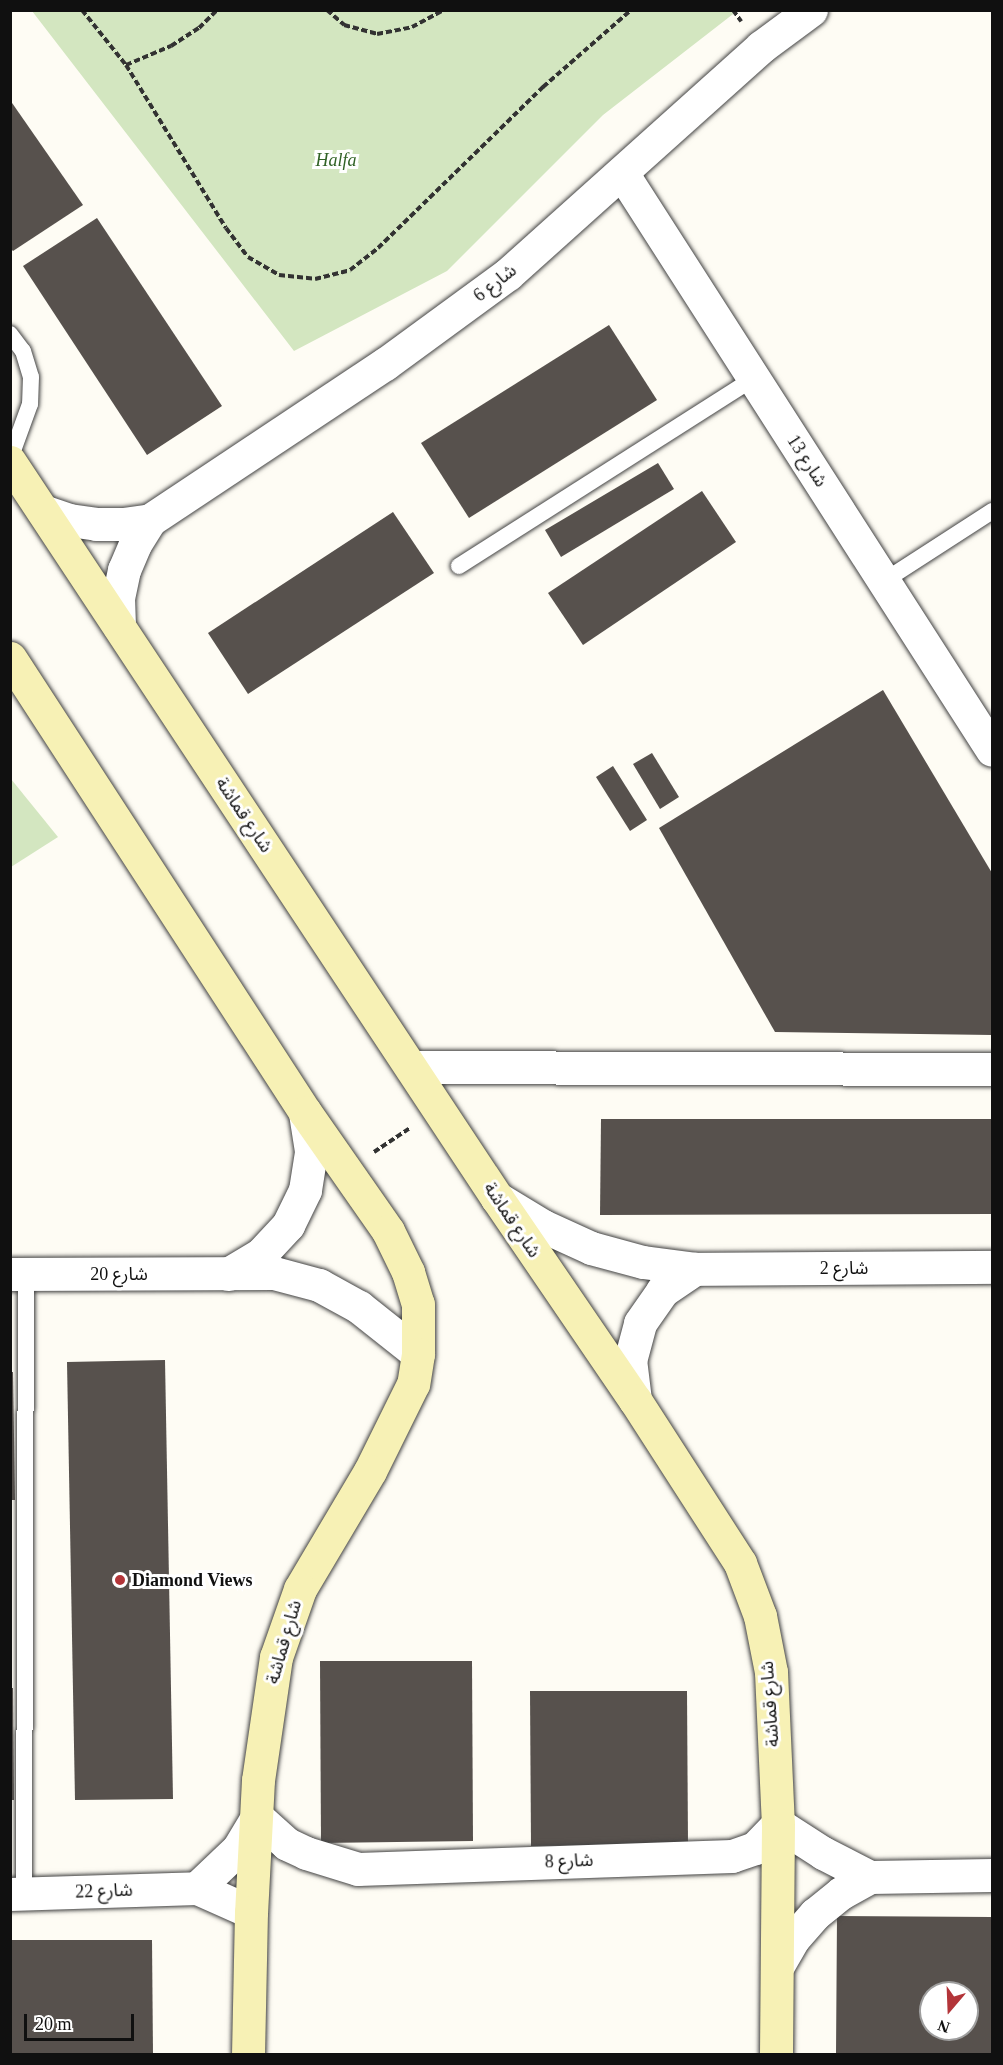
<!DOCTYPE html>
<html>
<head>
<meta charset="utf-8">
<style>
	body { margin:0 }
	#map { position:relative; width:1003px; height:2065px; overflow:hidden; background:#fefcf4; font-family:"Times New Roman","Noto Sans Arabic",serif }
	div>[style] { position:absolute }
	.green>* { inset:0; background:#d3e6c0 }
	.building>* { inset:0; background:#57514d }
	.path>* { height:4px; margin-top:-2px; transform-origin:0; background:repeating-linear-gradient(90deg,#323232 0 6px,transparent 0 9px) }
	.roads { filter:drop-shadow(0 0 2px #434343) drop-shadow(0 0 2px #434343) }
	.lane>* { height:16px; margin:-8px; padding:0 8px; transform-origin:8px; border-radius:8px; background:#fff }
	.street>* { height:33px; margin:-16.5px; padding:0 16.5px; transform-origin:16.5px; border-radius:16.5px; background:#fff }
	.secondary>* { height:33px; margin:-16.5px; padding:0 16.5px; transform-origin:16.5px; border-radius:16.5px; background:#f7f1b5 }
	.dots>* { width:16px; height:16px; translate:-50% -50%; box-sizing:border-box; border:3px solid #fff; border-radius:50% }
	span { translate:-50% -50%; white-space:nowrap; text-align:center; line-height:1.15; -webkit-text-stroke:6px #fff; paint-order:stroke }
	.park-label { font-size:18px; color:#316226; font-style:italic }
	.street-label { font-size:18px; color:#101010 }
	.poi-label { font-size:18px; color:#101010; font-weight:700 }
	.left { translate:0 -50%; text-align:left }
	.frame { position:absolute; inset:0; border:12px solid #101010; pointer-events:none }
	.north { position:absolute; left:919px; top:1981px; width:60px; height:60px; box-sizing:border-box; background:#fff; border:2px solid #9f9f9f; border-radius:50%; rotate:199deg; font-size:16px; font-weight:700; line-height:24px; text-align:center; color:#101010 }
	.north::after { content:''; display:block; margin:auto; width:21px; height:27px; background:#b33539; clip-path:polygon(50% 0,100% 100%,50% 72%,0 100%) }
	.scale { position:absolute; left:24px; top:2014px; width:110px; height:27px; box-sizing:border-box; border:3px solid #101010; border-top:0; padding-left:8px; font-size:18px; line-height:21px; white-space:nowrap; color:#101010; -webkit-text-stroke:4px #fff; paint-order:stroke }
</style>
</head>
<body>
<div id="map">
	<div class="green">
		<div style="clip-path:polygon(32px 11px,737px 11px,603px 115px,447px 271px,294px 351px)"></div>
		<div style="clip-path:polygon(11px 779px,58px 837px,11px 867px,10px 867px)"></div>
	</div>
	<div class="building">
		<div style="clip-path:polygon(10px 100px,83px 205px,13px 251px,10px 248px)"></div>
		<div style="clip-path:polygon(97px 218px,222px 406px,147px 455px,23px 266px)"></div>
		<div style="clip-path:polygon(609px 325px,657px 400px,469px 518px,421px 443px)"></div>
		<div style="clip-path:polygon(658px 463px,674px 489px,561px 557px,545px 530px)"></div>
		<div style="clip-path:polygon(702px 491px,736px 542px,583px 645px,548px 593px)"></div>
		<div style="clip-path:polygon(393px 512px,434px 573px,248px 694px,208px 633px)"></div>
		<div style="clip-path:polygon(883px 690px,992px 873px,992px 1035px,775px 1032px,659px 828px)"></div>
		<div style="clip-path:polygon(652px 753px,679px 797px,660px 809px,633px 764px)"></div>
		<div style="clip-path:polygon(613px 766px,647px 820px,630px 831px,596px 777px)"></div>
		<div style="clip-path:polygon(601px 1119px,992px 1119px,992px 1214px,600px 1215px)"></div>
		<div style="clip-path:polygon(165px 1360px,173px 1799px,75px 1800px,67px 1362px)"></div>
		<div style="clip-path:polygon(10px 1372px,13px 1372px,15px 1500px,10px 1500px)"></div>
		<div style="clip-path:polygon(320px 1661px,472px 1661px,473px 1841px,321px 1843px)"></div>
		<div style="clip-path:polygon(10px 1688px,13px 1688px,14px 1800px,10px 1800px)"></div>
		<div style="clip-path:polygon(530px 1691px,687px 1691px,688px 1845px,531px 1846px)"></div>
		<div style="clip-path:polygon(evenodd,837px 1916px,992px 1917px,992px 2054px,836px 2054px,837px 1916px,931px 1993px,967px 1993px,967px 2029px,931px 2029px,931px 1993px)"></div>
		<div style="clip-path:polygon(10px 1940px,152px 1940px,153px 2054px,10px 2054px)"></div>
	</div>
	<div class="path">
		<div style="left:82px;top:10px;width:70px;rotate:51.3deg"></div>
		<div style="left:126px;top:65px;width:191px;rotate:58.5deg"></div>
		<div style="left:226px;top:228px;width:36px;rotate:53deg"></div>
		<div style="left:248px;top:257px;width:36px;rotate:30deg"></div>
		<div style="left:279px;top:275px;width:36px;rotate:6deg"></div>
		<div style="left:315px;top:279px;width:36px;rotate:-14deg"></div>
		<div style="left:350px;top:270px;width:36px;rotate:-38deg"></div>
		<div style="left:378px;top:248px;width:231px;rotate:-44.3deg"></div>
		<div style="left:543px;top:87px;width:117px;rotate:-41.2deg"></div>
		<div style="left:327px;top:10px;width:23px;rotate:41deg"></div>
		<div style="left:344px;top:25px;width:34px;rotate:15deg"></div>
		<div style="left:377px;top:34px;width:36px;rotate:-11deg"></div>
		<div style="left:412px;top:27px;width:36px;rotate:-28deg"></div>
		<div style="left:733px;top:10px;width:14px;rotate:54deg"></div>
		<div style="left:126px;top:65px;width:49px;rotate:-22.9deg"></div>
		<div style="left:171px;top:46px;width:33px;rotate:-33deg"></div>
		<div style="left:199px;top:28px;width:25px;rotate:-45deg"></div>
		<div style="left:374px;top:1152px;width:43px;rotate:-33.7deg"></div>
	</div>
	<div class="roads">
		<div class="lane">
			<div style="left:10px;top:334px;width:21px;rotate:53deg"></div>
			<div style="left:23px;top:351px;width:27px;rotate:73deg"></div>
			<div style="left:31px;top:377px;width:27px;rotate:92deg"></div>
			<div style="left:30px;top:404px;width:59px;rotate:110deg"></div>
			<div style="left:459px;top:566px;width:350px;rotate:-32.5deg"></div>
			<div style="left:884px;top:581px;width:129px;rotate:-32.9deg"></div>
			<div style="left:24px;top:1894px;width:620px;rotate:-89.82deg"></div>
		</div>
		<div class="street">
			<div style="left:622px;top:173px;width:685px;rotate:57.33deg"></div>
			<div style="left:43px;top:511px;width:28px;rotate:19deg"></div>
			<div style="left:69px;top:520px;width:27px;rotate:8deg"></div>
			<div style="left:96px;top:524px;width:27px"></div>
			<div style="left:123px;top:524px;width:27px;rotate:-8deg"></div>
			<div style="left:119px;top:626px;width:28px;rotate:-92deg"></div>
			<div style="left:118px;top:598px;width:29px;rotate:-78deg"></div>
			<div style="left:124px;top:570px;width:28px;rotate:-67deg"></div>
			<div style="left:135px;top:544px;width:28px;rotate:-58deg"></div>
			<div style="left:150px;top:520px;width:282px;rotate:-33.6deg"></div>
			<div style="left:385px;top:364px;width:152px;rotate:-36.2deg"></div>
			<div style="left:508px;top:274px;width:340px;rotate:-41.9deg"></div>
			<div style="left:761px;top:47px;width:62px;rotate:-36.5deg"></div>
			<div style="left:411px;top:1067px;width:581px;rotate:0.2deg"></div>
			<div style="left:497px;top:1198px;width:54px;rotate:31.3deg"></div>
			<div style="left:543px;top:1226px;width:53px;rotate:24.6deg"></div>
			<div style="left:591px;top:1248px;width:54px;rotate:15.1deg"></div>
			<div style="left:643px;top:1262px;width:52px;rotate:7.7deg"></div>
			<div style="left:695px;top:1269px;width:297px;rotate:-0.4deg"></div>
			<div style="left:10px;top:1274px;width:264px;rotate:-0.2deg"></div>
			<div style="left:274px;top:1273px;width:47px;rotate:14.9deg"></div>
			<div style="left:319px;top:1285px;width:46px;rotate:28.8deg"></div>
			<div style="left:359px;top:1307px;width:75px;rotate:38.5deg"></div>
			<div style="left:228px;top:1274px;width:39px;rotate:-31deg"></div>
			<div style="left:261px;top:1254px;width:40px;rotate:-47deg"></div>
			<div style="left:288px;top:1225px;width:39px;rotate:-64deg"></div>
			<div style="left:305px;top:1190px;width:39px;rotate:-81deg"></div>
			<div style="left:311px;top:1151px;width:39px;rotate:-99deg"></div>
			<div style="left:635px;top:1400px;width:39px;rotate:-97deg"></div>
			<div style="left:630px;top:1361px;width:39px;rotate:-75deg"></div>
			<div style="left:640px;top:1323px;width:39px;rotate:-55deg"></div>
			<div style="left:662px;top:1291px;width:40px;rotate:-34deg"></div>
			<div style="left:197px;top:1888px;width:57px;rotate:-43.6deg"></div>
			<div style="left:238px;top:1849px;width:37px;rotate:-59deg"></div>
			<div style="left:257px;top:1817px;width:40px;rotate:42deg"></div>
			<div style="left:287px;top:1844px;width:21px;rotate:25deg"></div>
			<div style="left:306px;top:1853px;width:54px;rotate:17.1deg"></div>
			<div style="left:358px;top:1869px;width:374px;rotate:-2deg"></div>
			<div style="left:732px;top:1856px;width:24px;rotate:-19deg"></div>
			<div style="left:755px;top:1848px;width:33px;rotate:-46deg"></div>
			<div style="left:778px;top:1824px;width:54px;rotate:32.8deg"></div>
			<div style="left:823px;top:1853px;width:53px;rotate:27.1deg"></div>
			<div style="left:870px;top:1877px;width:122px;rotate:-0.9deg"></div>
			<div style="left:10px;top:1894px;width:187px;rotate:-1.8deg"></div>
			<div style="left:197px;top:1888px;width:59px;rotate:24deg"></div>
			<div style="left:777px;top:1967px;width:34px;rotate:-60deg"></div>
			<div style="left:794px;top:1938px;width:32px;rotate:-49deg"></div>
			<div style="left:815px;top:1914px;width:33px;rotate:-39deg"></div>
			<div style="left:841px;top:1893px;width:33px;rotate:-29deg"></div>
		</div>
		<div class="secondary">
			<div style="left:10px;top:462px;width:883px;rotate:56.51deg"></div>
			<div style="left:497px;top:1198px;width:245px;rotate:55.7deg"></div>
			<div style="left:635px;top:1400px;width:194px;rotate:57.2deg"></div>
			<div style="left:740px;top:1563px;width:57px;rotate:69.3deg"></div>
			<div style="left:760px;top:1616px;width:57px;rotate:78.9deg"></div>
			<div style="left:771px;top:1672px;width:152px;rotate:87.4deg"></div>
			<div style="left:778px;top:1824px;width:230px;rotate:90.5deg"></div>
			<div style="left:10px;top:658px;width:541px;rotate:56.99deg"></div>
			<div style="left:305px;top:1112px;width:145px;rotate:55.1deg"></div>
			<div style="left:388px;top:1231px;width:46px;rotate:64deg"></div>
			<div style="left:408px;top:1272px;width:34px;rotate:73deg"></div>
			<div style="left:418px;top:1304px;width:50px;rotate:90deg"></div>
			<div style="left:418px;top:1354px;width:30px;rotate:99deg"></div>
			<div style="left:413px;top:1384px;width:97px;rotate:116.3deg"></div>
			<div style="left:370px;top:1471px;width:137px;rotate:120.7deg"></div>
			<div style="left:300px;top:1589px;width:72px;rotate:109.4deg"></div>
			<div style="left:276px;top:1657px;width:124px;rotate:98.3deg"></div>
			<div style="left:258px;top:1780px;width:132px;rotate:93deg"></div>
			<div style="left:251px;top:1912px;width:142px;rotate:91.2deg"></div>
		</div>
	</div>
	<div class="dots">
		<div style="left:120px;top:1580px;background:#b33539"></div>
	</div>
	<div class="park-label">
		<span style="left:336px;top:160px">Halfa</span>
	</div>
	<div class="street-label">
		<span style="left:495px;top:283px;rotate:-38deg">شارع 6</span>
		<span style="left:807px;top:461px;rotate:57deg">شارع 13</span>
		<span style="left:244px;top:815px;rotate:56deg">شارع قماشة</span>
		<span style="left:512px;top:1220px;rotate:56deg">شارع قماشة</span>
		<span style="left:844px;top:1268px">شارع 2</span>
		<span style="left:119px;top:1274px">شارع 20</span>
		<span style="left:284px;top:1642px;rotate:-74deg">شارع قماشة</span>
		<span style="left:770px;top:1704px;rotate:-94deg">شارع قماشة</span>
		<span style="left:569px;top:1861px;rotate:-2deg">شارع 8</span>
		<span style="left:104px;top:1891px;rotate:-2deg">شارع 22</span>
	</div>
	<div class="poi-label">
		<span class="left" style="left:132px;top:1580px">Diamond Views</span>
	</div>
	<div class="frame"></div>
	<div class="north">N</div>
	<div class="scale">20 m</div>
</div>
</body>
</html>
